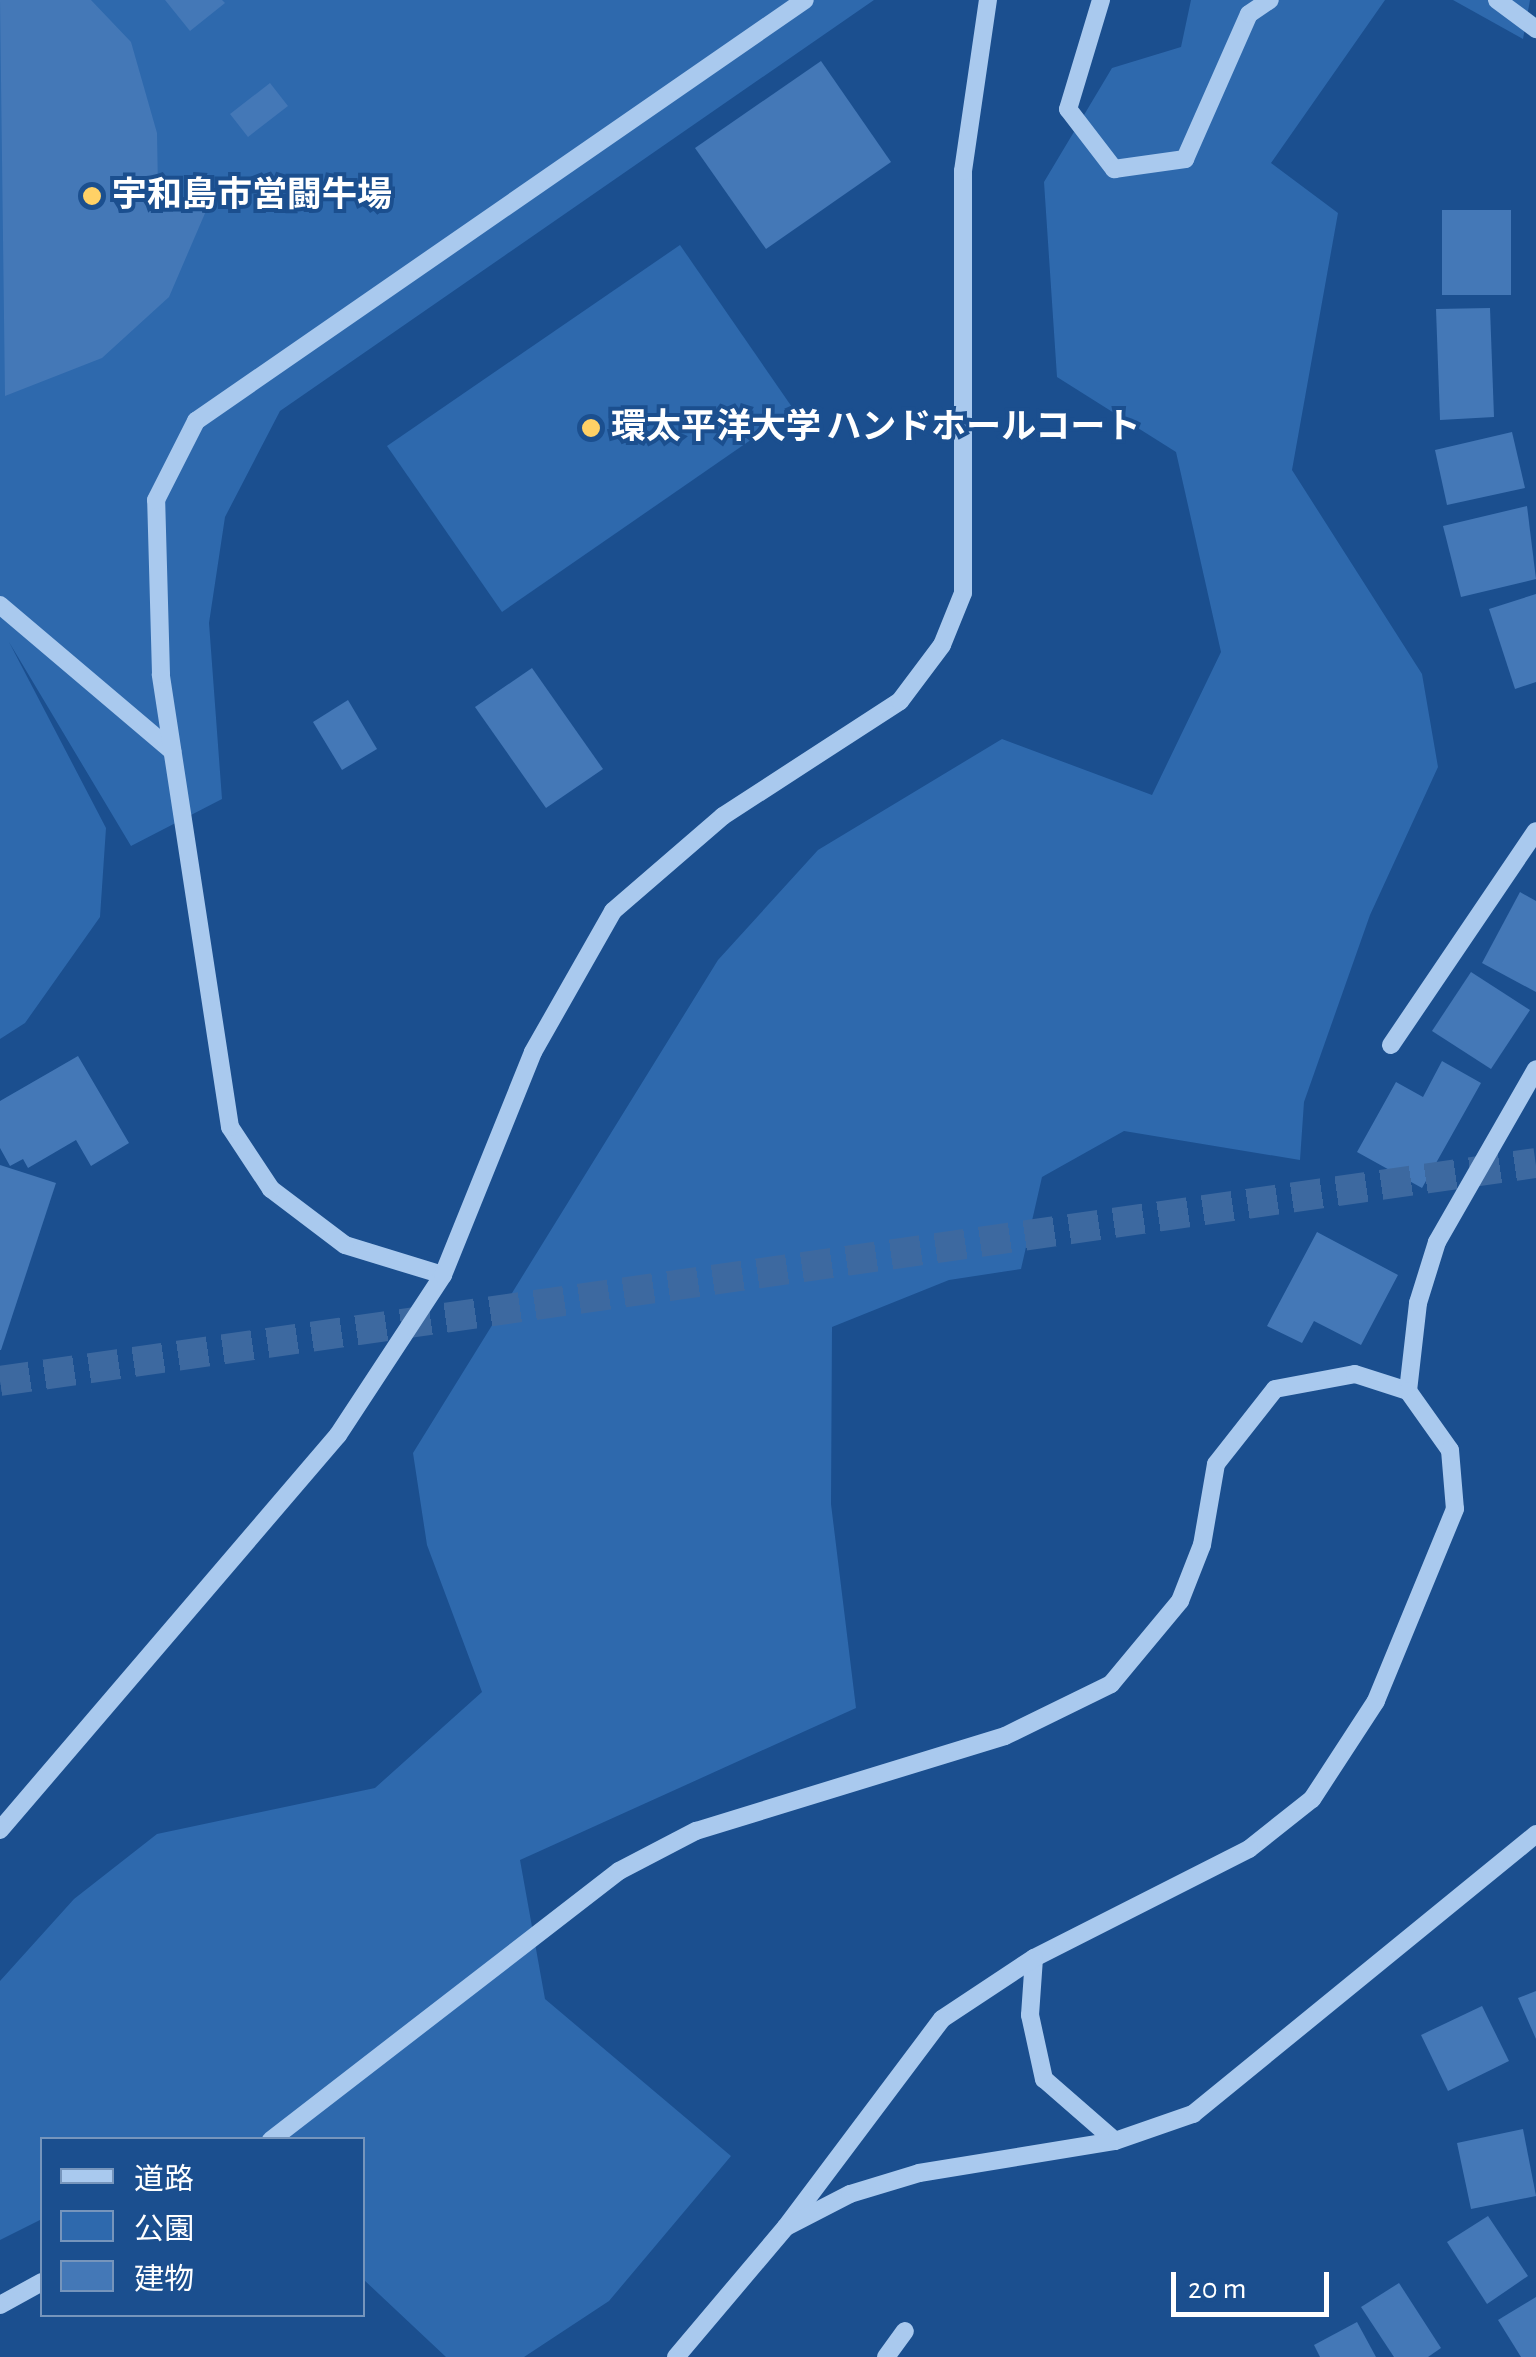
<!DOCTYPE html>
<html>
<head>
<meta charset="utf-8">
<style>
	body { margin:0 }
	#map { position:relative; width:1536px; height:2357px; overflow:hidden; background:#1b4f8f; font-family:"Alegreya Sans","Noto Sans JP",sans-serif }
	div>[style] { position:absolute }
	.green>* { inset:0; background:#2e69ad }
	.building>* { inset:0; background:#4478b7 }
	.highway-tunnel>* { height:30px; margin-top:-15px; transform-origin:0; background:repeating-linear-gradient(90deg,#3d69a0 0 30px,transparent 0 45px) }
	.minor>* { height:18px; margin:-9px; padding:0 9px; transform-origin:9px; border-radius:9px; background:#a9c9ee }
	.dots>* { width:28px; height:28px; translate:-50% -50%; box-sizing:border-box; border:5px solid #1b4f8f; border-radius:50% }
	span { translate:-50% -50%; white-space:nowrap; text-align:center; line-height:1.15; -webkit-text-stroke:8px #1b4f8f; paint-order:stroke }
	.poi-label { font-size:35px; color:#fff; font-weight:700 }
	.left { translate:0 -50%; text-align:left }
	.legend { position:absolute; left:40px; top:2137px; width:325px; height:180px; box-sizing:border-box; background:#1b4f8f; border:2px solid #7695bc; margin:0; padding:12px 18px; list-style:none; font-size:30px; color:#fff }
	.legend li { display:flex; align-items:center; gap:20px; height:50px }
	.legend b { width:50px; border:2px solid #7695bc }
	.scale { position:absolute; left:1171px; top:2272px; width:158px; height:45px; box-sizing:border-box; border:5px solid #fff; border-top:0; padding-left:12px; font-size:30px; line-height:35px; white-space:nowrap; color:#fff; -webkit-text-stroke:8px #1b4f8f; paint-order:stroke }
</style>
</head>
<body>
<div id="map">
	<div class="green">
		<div style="clip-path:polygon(0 0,874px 0,280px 411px,225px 517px,209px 623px,222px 799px,131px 846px,9px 642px,106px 828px,100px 917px,25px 1023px,0 1039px)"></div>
		<div style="clip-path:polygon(1191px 0,1385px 0,1271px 163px,1338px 213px,1292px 470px,1422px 674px,1438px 767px,1370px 915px,1304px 1102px,1300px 1160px,1124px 1131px,1042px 1177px,1021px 1269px,949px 1280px,832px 1327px,831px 1504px,856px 1708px,520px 1860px,545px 1999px,731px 2156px,609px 2301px,524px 2357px,446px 2357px,363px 2279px,362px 2140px,42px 2140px,42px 2219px,0 2240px,0 1981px,74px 1899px,157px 1834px,375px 1788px,482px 1692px,427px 1545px,413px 1453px,718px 960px,818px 850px,1002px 739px,1152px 795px,1221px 652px,1176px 452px,1057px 377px,1044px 182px,1112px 68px,1181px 47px)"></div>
		<div style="clip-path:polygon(1453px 0,1530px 0,1523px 39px)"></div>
		<div style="clip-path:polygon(680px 245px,794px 410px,502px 612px,387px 446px)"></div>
	</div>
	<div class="building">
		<div style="clip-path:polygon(0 0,91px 0,131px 42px,157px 133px,158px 188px,209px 204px,169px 297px,102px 358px,5px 396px)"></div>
		<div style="clip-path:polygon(165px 0,222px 0,225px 3px,190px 31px)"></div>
		<div style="clip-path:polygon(821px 61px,891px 162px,766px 249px,695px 148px)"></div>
		<div style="clip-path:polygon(270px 83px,288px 106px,248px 137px,230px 114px)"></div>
		<div style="clip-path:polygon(1442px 210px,1511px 210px,1511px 295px,1442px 295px)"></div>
		<div style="clip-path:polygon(1490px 308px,1494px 417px,1440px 420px,1436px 309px)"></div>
		<div style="clip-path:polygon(1512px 432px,1525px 488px,1447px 505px,1435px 450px)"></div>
		<div style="clip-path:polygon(1527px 506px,1536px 579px,1461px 597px,1443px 526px)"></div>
		<div style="clip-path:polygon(1536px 594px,1536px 682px,1515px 689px,1489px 609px)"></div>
		<div style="clip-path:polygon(532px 668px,603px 769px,546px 808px,475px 707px)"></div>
		<div style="clip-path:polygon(348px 700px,377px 749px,342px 770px,313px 722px)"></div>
		<div style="clip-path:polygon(1520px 892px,1536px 901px,1536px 992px,1482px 963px)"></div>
		<div style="clip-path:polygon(1471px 972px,1530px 1010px,1491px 1069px,1432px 1031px)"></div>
		<div style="clip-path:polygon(78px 1056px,129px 1143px,91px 1166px,76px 1140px,28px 1168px,23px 1159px,10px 1166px,0 1148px,0 1101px)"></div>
		<div style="clip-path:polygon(1442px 1061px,1481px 1083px,1422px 1188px,1357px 1152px,1396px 1082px,1423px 1097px)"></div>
		<div style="clip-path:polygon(0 1165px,56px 1183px,1px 1350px,0 1350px)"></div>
		<div style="clip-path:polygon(1317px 1232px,1398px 1275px,1361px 1345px,1314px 1321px,1302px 1343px,1267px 1326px)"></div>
		<div style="clip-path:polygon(1536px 1991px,1536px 2039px,1518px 1998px)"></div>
		<div style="clip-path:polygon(1482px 2006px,1509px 2061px,1448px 2091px,1421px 2035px)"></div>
		<div style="clip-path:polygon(1523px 2129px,1536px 2196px,1471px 2209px,1457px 2143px)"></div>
		<div style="clip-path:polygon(1488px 2216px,1528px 2276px,1487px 2304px,1447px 2242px)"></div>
		<div style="clip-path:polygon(1399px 2283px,1441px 2348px,1428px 2357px,1394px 2357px,1361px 2307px)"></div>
		<div style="clip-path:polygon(1536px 2297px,1536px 2357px,1521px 2357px,1498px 2320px)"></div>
		<div style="clip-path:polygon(1357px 2322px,1376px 2357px,1320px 2357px,1314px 2345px)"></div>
	</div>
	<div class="highway-tunnel">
		<div style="left:0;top:1381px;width:1551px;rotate:-8.08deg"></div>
	</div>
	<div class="minor">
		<div style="left:1101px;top:0;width:114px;rotate:106.8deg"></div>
		<div style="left:1068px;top:109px;width:76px;rotate:52.5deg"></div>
		<div style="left:1114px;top:169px;width:72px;rotate:-8deg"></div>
		<div style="left:1185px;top:159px;width:158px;rotate:-66.2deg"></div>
		<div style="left:1249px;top:14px;width:25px;rotate:-34deg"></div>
		<div style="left:1497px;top:0;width:49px;rotate:36.6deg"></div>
		<div style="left:0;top:605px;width:226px;rotate:40.3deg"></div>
		<div style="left:1391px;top:1045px;width:258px;rotate:-55.9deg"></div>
		<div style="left:443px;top:1275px;width:102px;rotate:-163deg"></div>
		<div style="left:345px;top:1245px;width:93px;rotate:-142.9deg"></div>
		<div style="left:271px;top:1189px;width:74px;rotate:-123.5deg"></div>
		<div style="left:230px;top:1127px;width:458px;rotate:-98.7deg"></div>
		<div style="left:161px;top:674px;width:174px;rotate:-91.6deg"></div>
		<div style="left:156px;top:500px;width:89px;rotate:-63.1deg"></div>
		<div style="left:196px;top:421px;width:740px;rotate:-34.66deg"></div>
		<div style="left:1408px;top:1391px;width:89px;rotate:-83.5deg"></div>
		<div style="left:1418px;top:1303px;width:64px;rotate:-72.7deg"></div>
		<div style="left:1437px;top:1242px;width:199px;rotate:-60.2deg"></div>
		<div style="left:0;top:1830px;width:520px;rotate:-49.45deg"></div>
		<div style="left:338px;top:1435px;width:191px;rotate:-56.7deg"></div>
		<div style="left:443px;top:1275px;width:240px;rotate:-68deg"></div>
		<div style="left:533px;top:1052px;width:162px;rotate:-60.4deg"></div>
		<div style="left:613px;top:911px;width:145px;rotate:-40.8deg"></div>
		<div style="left:723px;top:816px;width:211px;rotate:-33deg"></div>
		<div style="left:900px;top:701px;width:70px;rotate:-53.1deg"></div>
		<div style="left:942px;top:645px;width:56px;rotate:-68deg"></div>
		<div style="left:963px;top:593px;width:422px;rotate:-90deg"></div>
		<div style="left:963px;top:171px;width:173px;rotate:-81.7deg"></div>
		<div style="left:1034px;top:1958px;width:57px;rotate:94deg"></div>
		<div style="left:1030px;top:2015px;width:66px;rotate:77.7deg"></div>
		<div style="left:1044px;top:2079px;width:94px;rotate:41.1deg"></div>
		<div style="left:271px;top:2140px;width:440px;rotate:-37.7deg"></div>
		<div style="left:619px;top:1871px;width:87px;rotate:-27.5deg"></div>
		<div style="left:696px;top:1831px;width:323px;rotate:-17.1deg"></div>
		<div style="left:1005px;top:1736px;width:118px;rotate:-26.1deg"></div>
		<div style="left:1111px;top:1684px;width:108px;rotate:-50.3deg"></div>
		<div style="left:1180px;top:1601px;width:60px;rotate:-68.6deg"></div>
		<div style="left:1202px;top:1545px;width:82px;rotate:-80.2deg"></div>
		<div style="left:1216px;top:1464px;width:95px;rotate:-51.8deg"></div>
		<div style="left:1275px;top:1389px;width:81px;rotate:-10.6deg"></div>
		<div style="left:1355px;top:1374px;width:56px;rotate:17.8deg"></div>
		<div style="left:1408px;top:1391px;width:72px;rotate:54.6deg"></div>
		<div style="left:1450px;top:1450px;width:59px;rotate:85.2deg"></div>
		<div style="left:1455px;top:1509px;width:208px;rotate:112.4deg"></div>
		<div style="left:1376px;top:1701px;width:117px;rotate:123.1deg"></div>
		<div style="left:1312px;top:1799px;width:80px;rotate:141.6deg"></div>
		<div style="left:1249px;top:1849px;width:241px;rotate:153.1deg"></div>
		<div style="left:1034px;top:1958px;width:110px;rotate:146.5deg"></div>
		<div style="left:942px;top:2019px;width:260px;rotate:126.9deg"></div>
		<div style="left:0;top:2305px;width:48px;rotate:-28.7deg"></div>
		<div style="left:676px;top:2357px;width:170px;rotate:-49.8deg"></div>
		<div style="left:786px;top:2227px;width:72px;rotate:-27.3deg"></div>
		<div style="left:850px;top:2194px;width:72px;rotate:-16.9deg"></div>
		<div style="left:919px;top:2173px;width:199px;rotate:-9.3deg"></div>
		<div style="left:1115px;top:2141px;width:83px;rotate:-19.1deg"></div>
		<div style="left:1193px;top:2114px;width:443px;rotate:-39.2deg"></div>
		<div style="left:886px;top:2357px;width:32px;rotate:-54deg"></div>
	</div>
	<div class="dots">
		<div style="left:92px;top:196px;background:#ffd166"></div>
		<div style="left:591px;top:428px;background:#ffd166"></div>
	</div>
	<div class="poi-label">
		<span class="left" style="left:112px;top:196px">宇和島市営闘牛場</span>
		<span class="left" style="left:611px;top:428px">環太平洋大学 ハンドホールコート</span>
	</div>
	<ul class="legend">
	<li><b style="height:12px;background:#a9c9ee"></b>道路</li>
	<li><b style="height:28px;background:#2e69ad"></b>公園</li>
	<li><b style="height:28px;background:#4478b7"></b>建物</li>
	</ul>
	<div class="scale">20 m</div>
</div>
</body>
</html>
